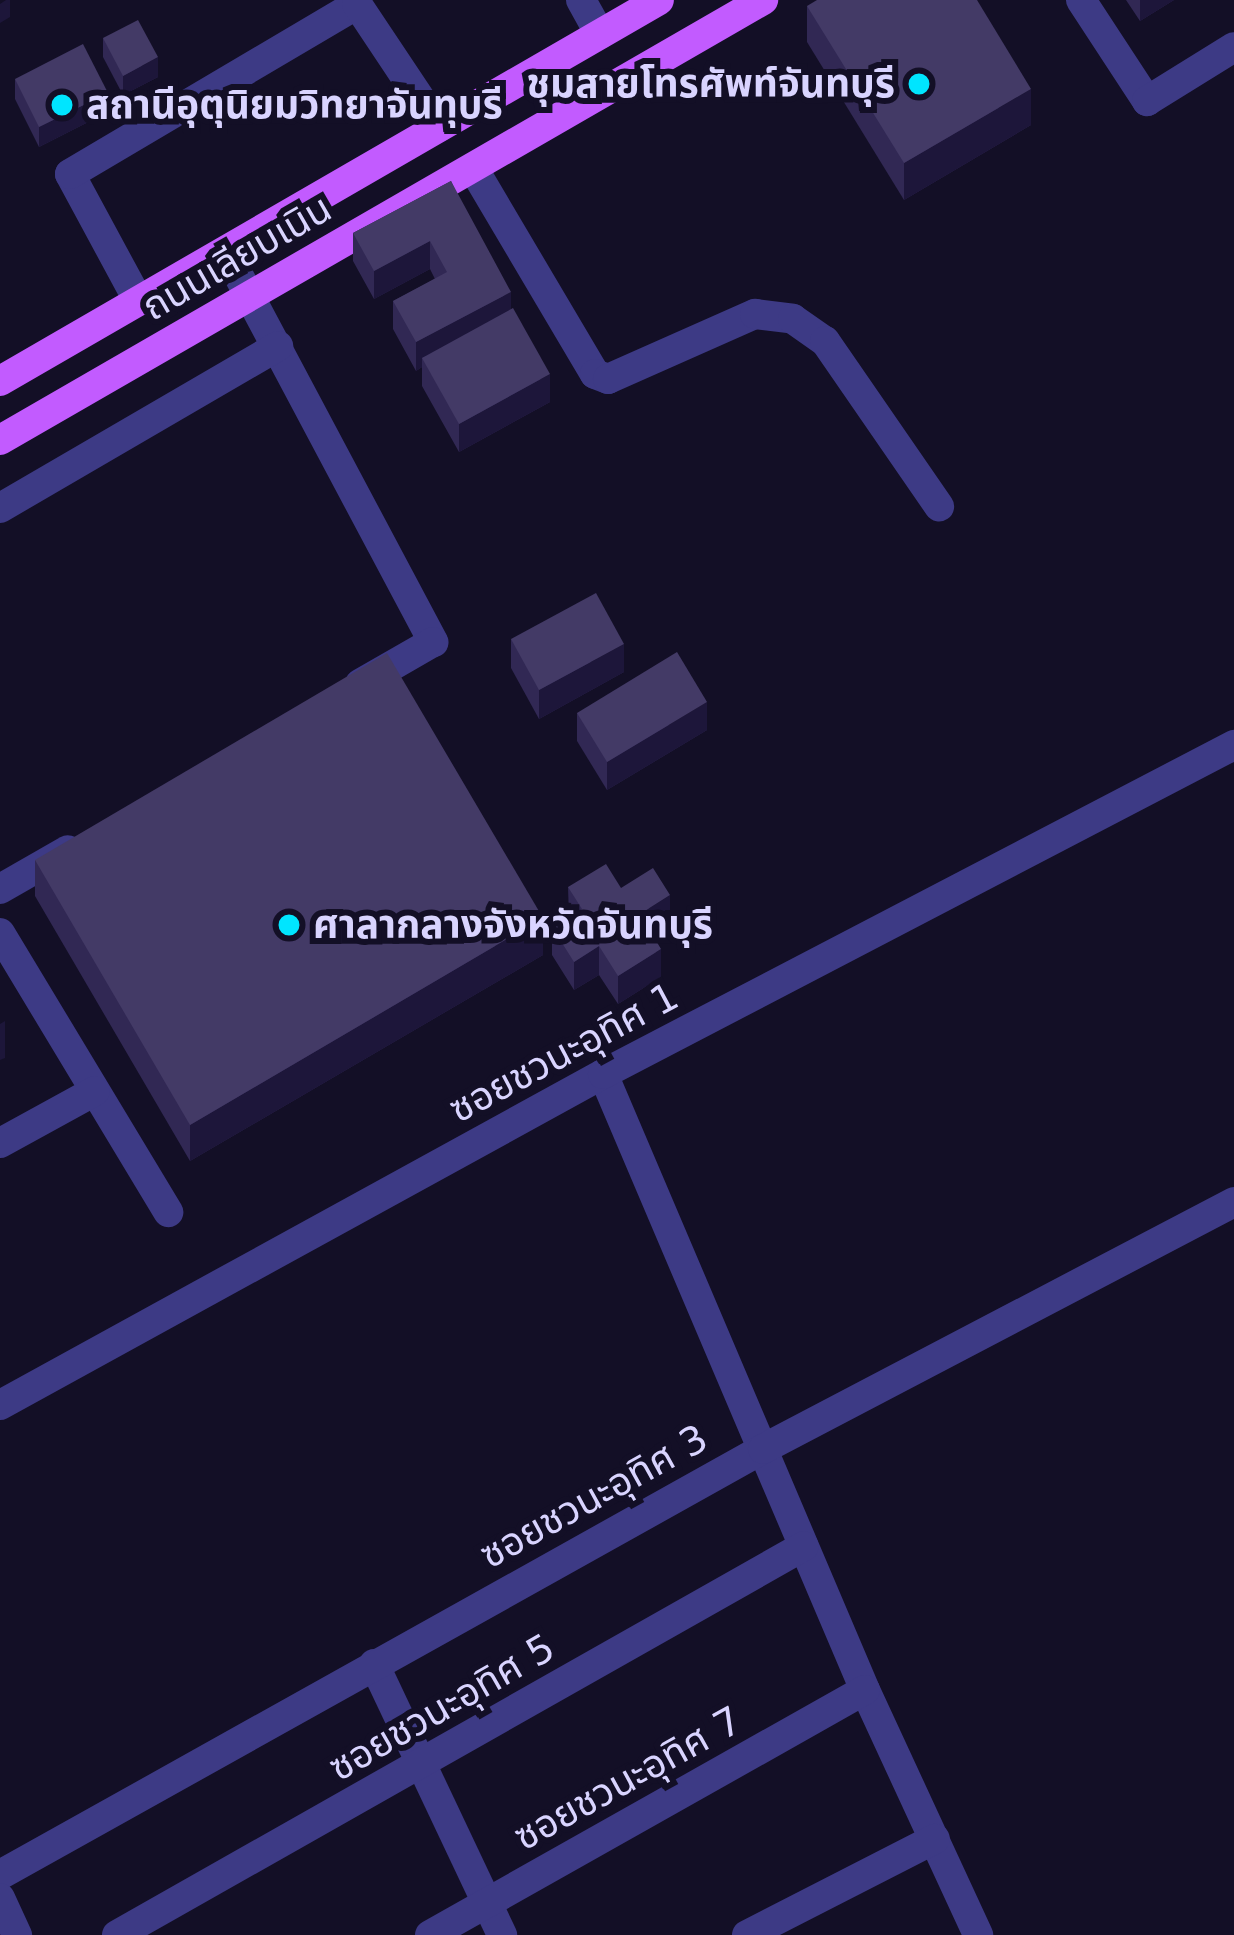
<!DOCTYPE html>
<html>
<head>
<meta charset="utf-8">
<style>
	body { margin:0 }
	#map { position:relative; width:1234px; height:1935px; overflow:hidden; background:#130f26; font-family:"DejaVu Sans","Noto Sans Thai",sans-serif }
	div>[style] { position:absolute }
	.minor>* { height:30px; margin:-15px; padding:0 15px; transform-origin:15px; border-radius:15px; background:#3d3a85 }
	.major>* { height:30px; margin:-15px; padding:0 15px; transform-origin:15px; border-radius:15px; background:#c25bff }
	.wall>* { inset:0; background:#312854 }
	.shaded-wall>* { inset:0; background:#1d163a }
	.building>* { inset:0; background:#433a66 }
	.dots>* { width:33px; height:33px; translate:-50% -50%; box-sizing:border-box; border:6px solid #130f26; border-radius:50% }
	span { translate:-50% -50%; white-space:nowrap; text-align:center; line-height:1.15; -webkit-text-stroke:12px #130f26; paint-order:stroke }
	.poi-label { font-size:39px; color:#d9d4ff; font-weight:700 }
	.right { translate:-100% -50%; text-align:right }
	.left { translate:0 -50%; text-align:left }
	.street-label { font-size:39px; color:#d9d4ff }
</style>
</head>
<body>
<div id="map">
	<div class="minor">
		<div style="left:581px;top:0;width:39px;rotate:61deg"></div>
		<div style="left:1081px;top:0;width:121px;rotate:56.8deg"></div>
		<div style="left:1147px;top:101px;width:102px;rotate:-31.8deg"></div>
		<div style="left:473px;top:168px;width:239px;rotate:59.4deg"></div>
		<div style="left:595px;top:374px;width:14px;rotate:21deg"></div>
		<div style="left:608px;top:379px;width:161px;rotate:-23.9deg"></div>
		<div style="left:755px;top:314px;width:38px;rotate:7deg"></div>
		<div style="left:793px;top:319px;width:39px;rotate:35deg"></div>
		<div style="left:825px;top:341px;width:201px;rotate:55.4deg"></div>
		<div style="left:226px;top:252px;width:442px;rotate:62deg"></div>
		<div style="left:433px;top:642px;width:84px;rotate:150.1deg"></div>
		<div style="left:138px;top:300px;width:143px;rotate:-118.4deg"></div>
		<div style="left:70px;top:174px;width:334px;rotate:-30.6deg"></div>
		<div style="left:357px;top:4px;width:148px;rotate:56.3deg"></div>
		<div style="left:0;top:508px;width:322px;rotate:-30.2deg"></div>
		<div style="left:0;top:889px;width:78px;rotate:-29.8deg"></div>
		<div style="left:0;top:933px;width:326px;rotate:58.9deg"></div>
		<div style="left:603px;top:1074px;width:669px;rotate:66.96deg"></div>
		<div style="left:865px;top:1690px;width:270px;rotate:65.2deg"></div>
		<div style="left:0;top:1143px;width:108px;rotate:-28.7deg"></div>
		<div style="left:0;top:1405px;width:688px;rotate:-28.76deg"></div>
		<div style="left:603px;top:1074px;width:712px;rotate:-27.54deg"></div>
		<div style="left:374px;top:1664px;width:300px;rotate:64.7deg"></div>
		<div style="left:0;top:1875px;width:874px;rotate:-29.18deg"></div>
		<div style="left:763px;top:1449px;width:532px;rotate:-27.67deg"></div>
		<div style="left:0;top:1898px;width:41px;rotate:65.3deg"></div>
		<div style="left:117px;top:1935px;width:789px;rotate:-29.52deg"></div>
		<div style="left:430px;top:1935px;width:499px;rotate:-29.4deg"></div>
		<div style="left:747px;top:1935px;width:211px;rotate:-27.1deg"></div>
	</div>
	<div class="major">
		<div style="left:0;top:381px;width:761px;rotate:-30.03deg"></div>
		<div style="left:0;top:440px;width:881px;rotate:-29.97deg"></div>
	</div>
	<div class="wall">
		<div style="clip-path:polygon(1126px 0,1174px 0,1140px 21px)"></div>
		<div style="clip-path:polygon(807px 6px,1031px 125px,904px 200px,807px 42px)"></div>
		<div style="clip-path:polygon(103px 38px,158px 77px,123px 95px,103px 57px)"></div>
		<div style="clip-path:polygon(15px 79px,108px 112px,39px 147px,15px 99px)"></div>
		<div style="clip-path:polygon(451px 181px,511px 310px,550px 402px,459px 452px,422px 386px,422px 367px,416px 371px,393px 329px,393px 301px,435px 279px,430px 269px,374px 299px,353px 261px,353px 233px)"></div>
		<div style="clip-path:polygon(511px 639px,624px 672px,539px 719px,511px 668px)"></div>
		<div style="clip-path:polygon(577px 713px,707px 730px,607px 790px,577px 741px)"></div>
		<div style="clip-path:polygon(35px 860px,543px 955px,190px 1161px,35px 896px)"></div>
		<div style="clip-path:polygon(568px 887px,621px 888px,670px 923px,652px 934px,661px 977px,618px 1004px,599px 975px,574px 990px,552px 955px,552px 927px,569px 917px)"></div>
	</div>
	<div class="shaded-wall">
		<div style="clip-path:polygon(6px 0,10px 0,10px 17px,0 23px,0 4px)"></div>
		<div style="clip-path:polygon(1140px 0,1174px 0,1140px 21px)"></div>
		<div style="clip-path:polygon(158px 57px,158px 77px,123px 95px,123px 76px)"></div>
		<div style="clip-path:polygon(1031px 89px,1031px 125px,904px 200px,904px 163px)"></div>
		<div style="clip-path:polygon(108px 93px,108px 112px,39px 147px,39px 127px)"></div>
		<div style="clip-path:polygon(430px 241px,430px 269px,374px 299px,374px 271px)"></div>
		<div style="clip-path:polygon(511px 292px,511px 320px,422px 358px,422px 367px,416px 371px,416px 342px)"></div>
		<div style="clip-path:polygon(550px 374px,550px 402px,459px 452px,459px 424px)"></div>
		<div style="clip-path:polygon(624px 644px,624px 672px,539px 719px,539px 690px)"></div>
		<div style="clip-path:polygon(707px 702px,707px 730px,607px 790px,607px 762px)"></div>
		<div style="clip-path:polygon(670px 895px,670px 923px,640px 942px,640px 914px)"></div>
		<div style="clip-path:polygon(543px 918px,543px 955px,190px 1161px,190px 1125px)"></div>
		<div style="clip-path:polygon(599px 946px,599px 975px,574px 990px,574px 962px)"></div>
		<div style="clip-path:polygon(661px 949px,661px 977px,618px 1004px,618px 976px)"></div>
		<div style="clip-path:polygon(5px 1021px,5px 1058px,0 1060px,0 1024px)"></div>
	</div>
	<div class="building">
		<div style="clip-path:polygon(817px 0,977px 0,1031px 89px,904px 163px,807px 6px)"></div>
		<div style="clip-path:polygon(138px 20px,158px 57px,123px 76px,103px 38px)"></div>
		<div style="clip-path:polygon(83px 44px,108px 93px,39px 127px,15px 79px)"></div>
		<div style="clip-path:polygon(451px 181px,511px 292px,416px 342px,393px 301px,447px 272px,430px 241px,374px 271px,353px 233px)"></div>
		<div style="clip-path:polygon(513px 308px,550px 374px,459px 424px,422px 358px)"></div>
		<div style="clip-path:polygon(596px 593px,624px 644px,539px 690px,511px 639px)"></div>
		<div style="clip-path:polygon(677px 652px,707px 702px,607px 762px,577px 713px)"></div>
		<div style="clip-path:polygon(387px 653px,543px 918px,190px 1125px,35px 860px)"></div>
		<div style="clip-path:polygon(606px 864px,621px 888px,653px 868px,670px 895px,640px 914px,661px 949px,618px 976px,599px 946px,574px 962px,552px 927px,582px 909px,568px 887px)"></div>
	</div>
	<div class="dots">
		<div style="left:919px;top:84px;background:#00e5ff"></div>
		<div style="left:62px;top:105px;background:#00e5ff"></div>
		<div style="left:289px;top:925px;background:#00e5ff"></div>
	</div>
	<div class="poi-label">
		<span class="right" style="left:895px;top:84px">ชุมสายโทรศัพท์จันทบุรี</span>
		<span class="left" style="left:86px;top:105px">สถานีอุตุนิยมวิทยาจันทุบรี</span>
		<span class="left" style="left:313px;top:925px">ศาลากลางจังหวัดจันทบุรี</span>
	</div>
	<div class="street-label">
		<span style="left:237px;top:258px;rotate:-30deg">ถนนเลียบเนิน</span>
		<span style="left:564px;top:1053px;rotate:-28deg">ซอยชวนะอุทิศ 1</span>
		<span style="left:594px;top:1497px;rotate:-29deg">ซอยชวนะอุทิศ 3</span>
		<span style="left:442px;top:1708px;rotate:-30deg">ซอยชวนะอุทิศ 5</span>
		<span style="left:628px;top:1779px;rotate:-29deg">ซอยชวนะอุทิศ 7</span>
	</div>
</div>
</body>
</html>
